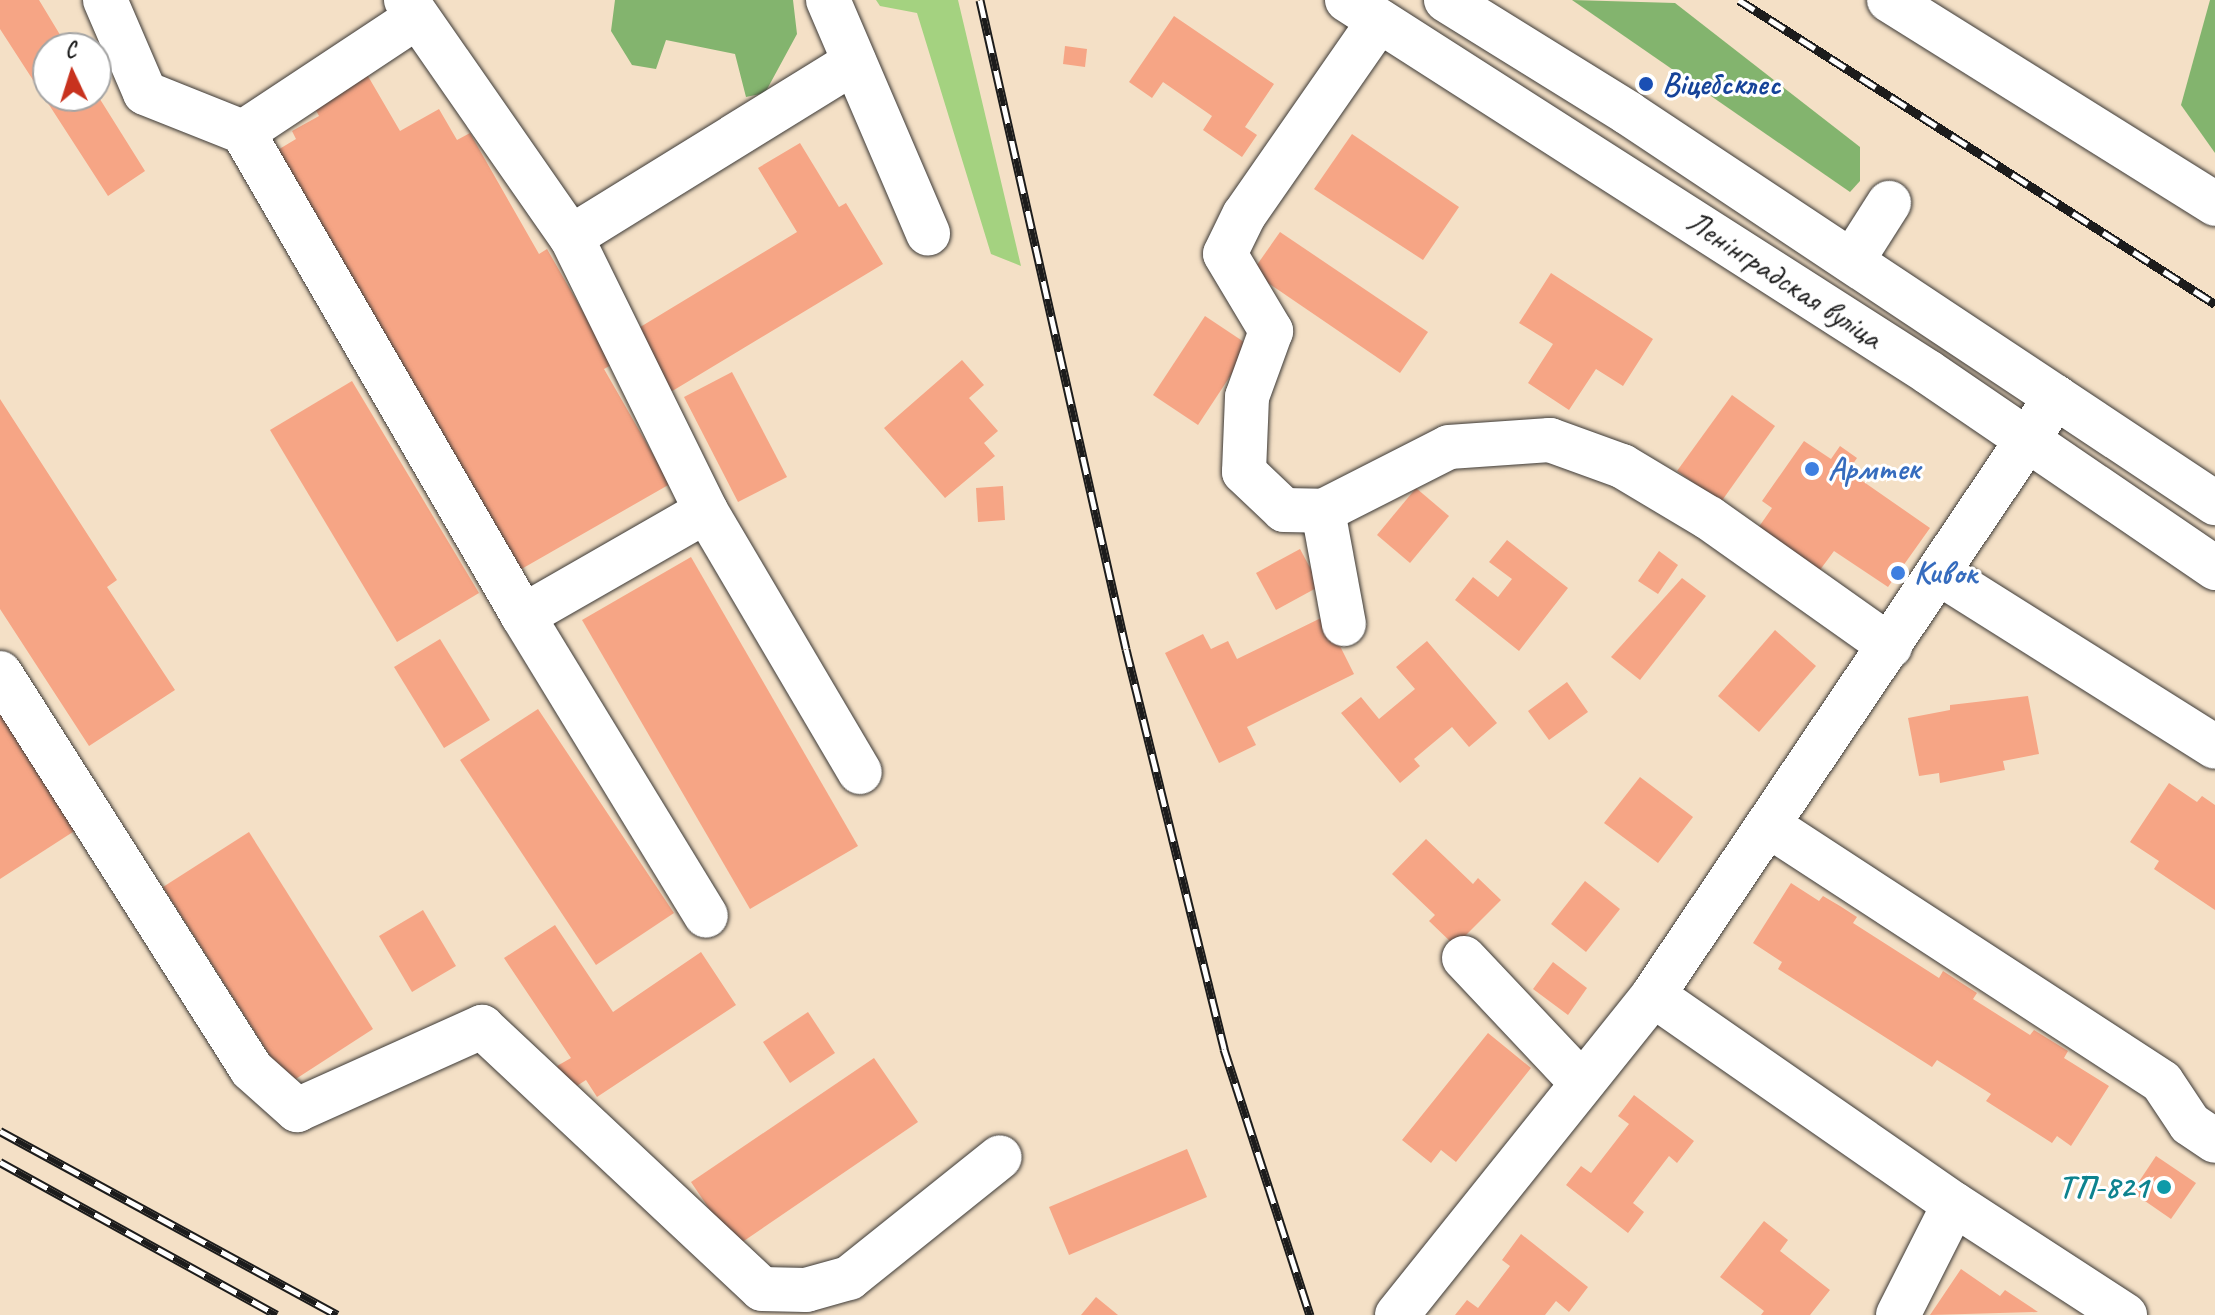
<!DOCTYPE html>
<html>
<head>
<meta charset="utf-8">
<style>
	body { margin:0 }
	#map { position:relative; width:2215px; height:1315px; overflow:hidden; background:#f4e0c6; font-family:Caveat,sans-serif }
	div>[style] { position:absolute }
	.green>* { inset:0; background:#a4d280 }
	.forest>* { inset:0; background:#83b46e }
	.building>* { inset:0; background:#f6a585 }
	.roads { filter:drop-shadow(0 0 2px #3c3936) drop-shadow(0 0 2px #3c3936) }
	.minor>* { height:44px; margin:-22px; padding:0 22px; transform-origin:22px; border-radius:22px; background:#fff }
	.major>* { height:44px; margin:-22px; padding:0 22px; transform-origin:22px; border-radius:22px; background:#fff }
	.rail>* { height:9px; margin-top:-4.5px; transform-origin:0; background:repeating-linear-gradient(90deg,#fff 0 18px,#1c1c1c 0 36px); box-sizing:border-box; border-block:2px solid #1c1c1c }
	.dots>* { width:22px; height:22px; translate:-50% -50%; box-sizing:border-box; border:4px solid #fff; border-radius:50% }
	span { translate:-50% -50%; white-space:nowrap; text-align:center; line-height:1.15; -webkit-text-stroke:6px #fff; paint-order:stroke }
	.transit-label { font-size:32px; color:#164399; font-weight:700 }
	.left { translate:0 -50%; text-align:left }
	.street-label { font-size:32px; color:#1c1c1c }
	.shop-label { font-size:32px; color:#366cbe; font-weight:700 }
	.culture-label { font-size:32px; color:#0d838f; font-weight:700 }
	.right { translate:-100% -50%; text-align:right }
	.north { position:absolute; left:32px; top:32px; width:80px; height:80px; box-sizing:border-box; background:#fff; border:2px solid #a4a4a4; border-radius:50%; rotate:356deg; font-size:22px; font-weight:700; line-height:32px; text-align:center; color:#1c1c1c }
	.north::after { content:''; display:block; margin:auto; width:28px; height:36px; background:#c8321e; clip-path:polygon(50% 0,100% 100%,50% 72%,0 100%) }
</style>
</head>
<body>
<div id="map">
	<div class="green">
		<div style="clip-path:polygon(876px 0,958px 0,1021px 266px,991px 254px,917px 13px,880px 6px)"></div>
	</div>
	<div class="forest">
		<div style="clip-path:polygon(615px 0,793px 0,797px 34px,765px 93px,746px 97px,735px 54px,666px 40px,656px 69px,632px 65px,611px 31px)"></div>
		<div style="clip-path:polygon(1572px 0,1675px 3px,1860px 147px,1860px 181px,1850px 192px)"></div>
		<div style="clip-path:polygon(2210px 0,2215px 0,2215px 153px,2181px 105px)"></div>
	</div>
	<div class="building">
		<div style="clip-path:polygon(0 0,39px 0,68px 48px,48px 48px,48px 96px,98px 96px,145px 171px,108px 196px,0 29px)"></div>
		<div style="clip-path:polygon(1174px 16px,1274px 84px,1245px 127px,1257px 135px,1242px 157px,1203px 130px,1212px 116px,1163px 82px,1152px 98px,1129px 82px)"></div>
		<div style="clip-path:polygon(1065px 46px,1087px 49px,1085px 67px,1063px 64px)"></div>
		<div style="clip-path:polygon(365px 71px,400px 131px,439px 109px,457px 140px,470px 133px,539px 254px,547px 249px,613px 364px,604px 369px,670px 484px,518px 571px,276px 151px,296px 139px,292px 131px,319px 116px,311px 101px)"></div>
		<div style="clip-path:polygon(1352px 134px,1459px 207px,1423px 260px,1314px 189px)"></div>
		<div style="clip-path:polygon(800px 143px,839px 207px,846px 203px,883px 264px,669px 393px,632px 332px,797px 232px,758px 168px)"></div>
		<div style="clip-path:polygon(1280px 232px,1428px 332px,1400px 373px,1252px 272px)"></div>
		<div style="clip-path:polygon(1551px 273px,1653px 339px,1623px 386px,1596px 369px,1569px 410px,1528px 383px,1553px 344px,1519px 323px)"></div>
		<div style="clip-path:polygon(1205px 316px,1250px 346px,1198px 425px,1153px 395px)"></div>
		<div style="clip-path:polygon(962px 360px,984px 385px,969px 398px,998px 431px,984px 443px,995px 456px,945px 498px,884px 428px)"></div>
		<div style="clip-path:polygon(732px 372px,787px 477px,738px 502px,684px 397px)"></div>
		<div style="clip-path:polygon(352px 381px,479px 593px,397px 642px,270px 430px)"></div>
		<div style="clip-path:polygon(1732px 395px,1775px 426px,1721px 502px,1677px 471px)"></div>
		<div style="clip-path:polygon(0 399px,117px 580px,107px 587px,175px 690px,89px 746px,0 609px)"></div>
		<div style="clip-path:polygon(1804px 441px,1831px 459px,1840px 446px,1857px 458px,1848px 471px,1930px 528px,1888px 587px,1834px 551px,1817px 574px,1756px 531px,1772px 508px,1762px 501px)"></div>
		<div style="clip-path:polygon(1003px 486px,1005px 520px,978px 522px,976px 488px)"></div>
		<div style="clip-path:polygon(1416px 488px,1449px 516px,1410px 563px,1377px 535px)"></div>
		<div style="clip-path:polygon(1507px 540px,1568px 588px,1519px 651px,1455px 600px,1473px 577px,1498px 597px,1512px 579px,1489px 562px)"></div>
		<div style="clip-path:polygon(1300px 549px,1320px 586px,1276px 610px,1256px 573px)"></div>
		<div style="clip-path:polygon(1659px 551px,1678px 565px,1658px 594px,1638px 581px)"></div>
		<div style="clip-path:polygon(691px 557px,858px 846px,750px 909px,582px 620px)"></div>
		<div style="clip-path:polygon(1682px 578px,1706px 596px,1640px 680px,1611px 657px)"></div>
		<div style="clip-path:polygon(1325px 616px,1354px 674px,1247px 727px,1256px 745px,1219px 763px,1165px 653px,1203px 634px,1211px 649px,1228px 641px,1237px 659px)"></div>
		<div style="clip-path:polygon(1775px 630px,1816px 666px,1759px 732px,1718px 696px)"></div>
		<div style="clip-path:polygon(440px 639px,490px 720px,444px 748px,394px 667px)"></div>
		<div style="clip-path:polygon(1427px 641px,1497px 723px,1469px 747px,1452px 727px,1414px 759px,1420px 766px,1400px 783px,1341px 713px,1361px 697px,1379px 719px,1415px 689px,1396px 667px)"></div>
		<div style="clip-path:polygon(1567px 682px,1588px 712px,1549px 740px,1528px 711px)"></div>
		<div style="clip-path:polygon(2028px 696px,2039px 754px,2003px 761px,2005px 770px,1940px 783px,1939px 773px,1919px 776px,1908px 718px,1950px 710px,1950px 705px)"></div>
		<div style="clip-path:polygon(538px 709px,674px 913px,596px 965px,460px 760px)"></div>
		<div style="clip-path:polygon(0 711px,76px 830px,0 879px)"></div>
		<div style="clip-path:polygon(1640px 777px,1693px 817px,1658px 863px,1604px 823px)"></div>
		<div style="clip-path:polygon(2169px 783px,2197px 802px,2202px 796px,2215px 805px,2215px 910px,2154px 869px,2159px 861px,2130px 842px)"></div>
		<div style="clip-path:polygon(249px 832px,373px 1029px,288px 1084px,163px 887px)"></div>
		<div style="clip-path:polygon(1426px 839px,1473px 884px,1478px 878px,1501px 900px,1455px 946px,1429px 921px,1435px 915px,1392px 874px)"></div>
		<div style="clip-path:polygon(1585px 881px,1620px 909px,1586px 952px,1551px 924px)"></div>
		<div style="clip-path:polygon(1791px 883px,1819px 901px,1823px 896px,1840px 906px,1857px 917px,1853px 923px,1939px 978px,1943px 971px,1977px 993px,1973px 999px,2030px 1035px,2034px 1030px,2068px 1051px,2064px 1058px,2109px 1086px,2071px 1146px,2057px 1136px,2052px 1143px,1986px 1101px,1991px 1094px,1937px 1060px,1932px 1067px,1778px 969px,1782px 962px,1753px 943px)"></div>
		<div style="clip-path:polygon(423px 910px,456px 966px,412px 992px,379px 936px)"></div>
		<div style="clip-path:polygon(555px 925px,613px 1012px,701px 952px,736px 1005px,597px 1097px,586px 1080px,572px 1089px,557px 1066px,571px 1058px,504px 958px)"></div>
		<div style="clip-path:polygon(1553px 962px,1587px 988px,1568px 1015px,1533px 989px)"></div>
		<div style="clip-path:polygon(808px 1012px,835px 1053px,790px 1083px,763px 1042px)"></div>
		<div style="clip-path:polygon(1488px 1033px,1531px 1068px,1456px 1162px,1441px 1150px,1431px 1163px,1402px 1140px)"></div>
		<div style="clip-path:polygon(874px 1058px,918px 1122px,735px 1247px,691px 1182px)"></div>
		<div style="clip-path:polygon(1634px 1095px,1694px 1141px,1677px 1163px,1669px 1156px,1633px 1203px,1644px 1212px,1628px 1233px,1566px 1185px,1581px 1166px,1591px 1173px,1629px 1124px,1618px 1116px)"></div>
		<div style="clip-path:polygon(1187px 1149px,1207px 1197px,1069px 1255px,1049px 1207px)"></div>
		<div style="clip-path:polygon(2156px 1156px,2196px 1183px,2171px 1219px,2132px 1192px)"></div>
		<div style="clip-path:polygon(1764px 1221px,1788px 1240px,1780px 1251px,1830px 1290px,1810px 1315px,1761px 1315px,1764px 1311px,1720px 1277px)"></div>
		<div style="clip-path:polygon(1521px 1234px,1588px 1287px,1569px 1312px,1556px 1301px,1545px 1315px,1455px 1315px,1467px 1300px,1478px 1308px,1510px 1266px,1502px 1260px)"></div>
		<div style="clip-path:polygon(1961px 1269px,2000px 1296px,2005px 1290px,2038px 1312px,1930px 1315px)"></div>
		<div style="clip-path:polygon(1096px 1297px,1118px 1315px,1081px 1315px)"></div>
	</div>
	<div class="roads">
		<div class="minor">
			<div style="left:105px;top:0;width:101px;rotate:66.7deg"></div>
			<div style="left:145px;top:93px;width:105px;rotate:21.7deg"></div>
			<div style="left:406px;top:0;width:289px;rotate:55.2deg"></div>
			<div style="left:571px;top:237px;width:333px;rotate:-31.7deg"></div>
			<div style="left:828px;top:0;width:254px;rotate:66.8deg"></div>
			<div style="left:1889px;top:0;width:385px;rotate:32deg"></div>
			<div style="left:417px;top:17px;width:209px;rotate:146.5deg"></div>
			<div style="left:243px;top:132px;width:559px;rotate:59.95deg"></div>
			<div style="left:523px;top:616px;width:211px;rotate:-29.8deg"></div>
			<div style="left:706px;top:511px;width:305px;rotate:-116.2deg"></div>
			<div style="left:1379px;top:21px;width:236px;rotate:124.8deg"></div>
			<div style="left:1244px;top:215px;width:43px;rotate:116deg"></div>
			<div style="left:1225px;top:254px;width:90px;rotate:59.1deg"></div>
			<div style="left:1271px;top:331px;width:70px;rotate:110deg"></div>
			<div style="left:1247px;top:397px;width:75px;rotate:92.3deg"></div>
			<div style="left:1244px;top:472px;width:55px;rotate:43.5deg"></div>
			<div style="left:1284px;top:510px;width:39px;rotate:1deg"></div>
			<div style="left:1323px;top:511px;width:141px;rotate:-26.9deg"></div>
			<div style="left:1449px;top:447px;width:101px;rotate:-4deg"></div>
			<div style="left:1550px;top:440px;width:77px;rotate:19.9deg"></div>
			<div style="left:1622px;top:466px;width:101px;rotate:30.9deg"></div>
			<div style="left:1709px;top:518px;width:222px;rotate:35.3deg"></div>
			<div style="left:1852px;top:261px;width:69px;rotate:-57.5deg"></div>
			<div style="left:706px;top:511px;width:303px;rotate:59.5deg"></div>
			<div style="left:1323px;top:511px;width:115px;rotate:79.5deg"></div>
			<div style="left:1939px;top:573px;width:326px;rotate:32.2deg"></div>
			<div style="left:523px;top:616px;width:351px;rotate:58.6deg"></div>
			<div style="left:0;top:673px;width:469px;rotate:57.6deg"></div>
			<div style="left:251px;top:1069px;width:62px;rotate:41.7deg"></div>
			<div style="left:297px;top:1110px;width:203px;rotate:-24.2deg"></div>
			<div style="left:482px;top:1027px;width:383px;rotate:43.1deg"></div>
			<div style="left:762px;top:1289px;width:44px;rotate:1.3deg"></div>
			<div style="left:806px;top:1290px;width:45px;rotate:-15.6deg"></div>
			<div style="left:849px;top:1278px;width:193px;rotate:-38.7deg"></div>
			<div style="left:1768px;top:825px;width:470px;rotate:33.1deg"></div>
			<div style="left:2162px;top:1082px;width:50px;rotate:56.3deg"></div>
			<div style="left:2190px;top:1124px;width:30px;rotate:34deg"></div>
			<div style="left:1464px;top:958px;width:172px;rotate:46.7deg"></div>
			<div style="left:1653px;top:995px;width:366px;rotate:34.8deg"></div>
			<div style="left:1954px;top:1204px;width:204px;rotate:33deg"></div>
			<div style="left:1397px;top:1315px;width:410px;rotate:-51.3deg"></div>
			<div style="left:1653px;top:995px;width:721px;rotate:-56.02deg"></div>
			<div style="left:1898px;top:1315px;width:124px;rotate:-63.2deg"></div>
		</div>
		<div class="major">
			<div style="left:1347px;top:0;width:690px;rotate:32.63deg"></div>
			<div style="left:1928px;top:372px;width:348px;rotate:34.3deg"></div>
			<div style="left:1446px;top:0;width:214px;rotate:31.8deg"></div>
			<div style="left:1628px;top:113px;width:705px;rotate:33.6deg"></div>
		</div>
	</div>
	<div class="rail">
		<div style="left:980px;top:0;width:665px;rotate:77.32deg"></div>
		<div style="left:1126px;top:649px;width:412px;rotate:76.2deg"></div>
		<div style="left:1224px;top:1049px;width:280px;rotate:72.1deg"></div>
		<div style="left:1739px;top:0;width:565px;rotate:32.56deg"></div>
		<div style="left:0;top:1131px;width:384px;rotate:28.6deg"></div>
		<div style="left:0;top:1162px;width:316px;rotate:28.9deg"></div>
	</div>
	<div class="dots">
		<div style="left:1646px;top:84px;background:#1a4fb4"></div>
		<div style="left:1812px;top:469px;background:#3f7fe0"></div>
		<div style="left:1898px;top:573px;background:#3f7fe0"></div>
		<div style="left:2164px;top:1187px;background:#0f9aa8"></div>
	</div>
	<div class="transit-label">
		<span class="left" style="left:1662px;top:84px">Віцебсклес</span>
	</div>
	<div class="street-label">
		<span style="left:1784px;top:280px;rotate:33deg">Ленінградская вуліца</span>
	</div>
	<div class="shop-label">
		<span class="left" style="left:1828px;top:469px">Армтек</span>
		<span class="left" style="left:1914px;top:573px">Кивок</span>
	</div>
	<div class="culture-label">
		<span class="right" style="left:2148px;top:1187px">ТП-821</span>
	</div>
	<div class="north">С</div>
</div>
</body>
</html>
